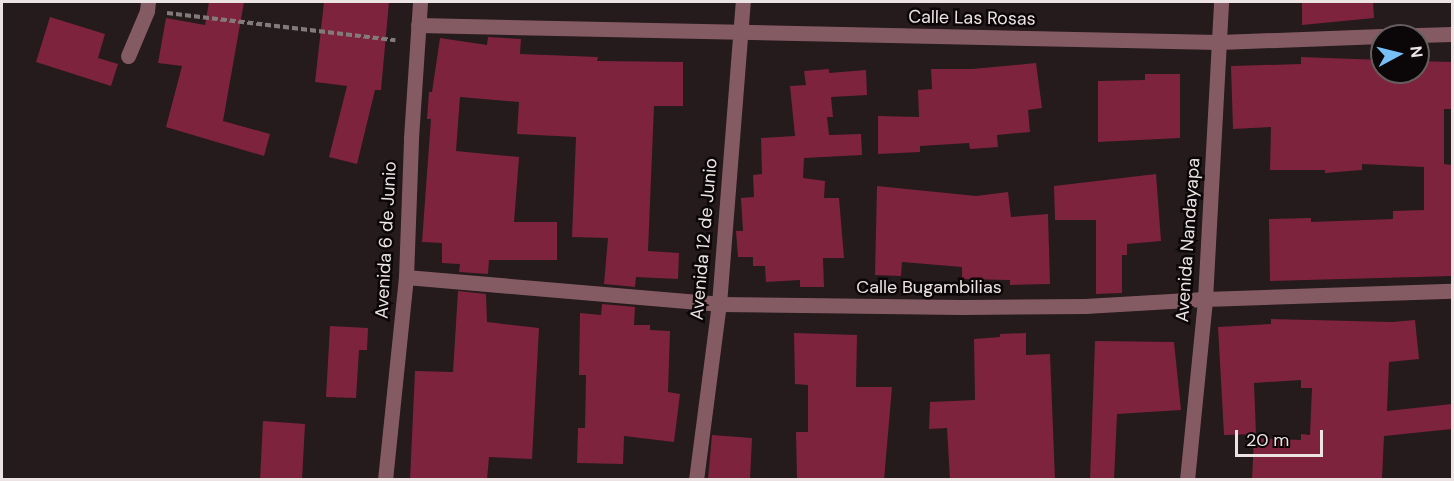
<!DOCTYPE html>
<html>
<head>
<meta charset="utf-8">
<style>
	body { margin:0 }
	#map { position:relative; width:1454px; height:481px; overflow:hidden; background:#251a1c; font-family:"DM Sans",sans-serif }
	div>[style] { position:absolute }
	.building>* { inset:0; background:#7d233e }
	.path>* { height:4px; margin-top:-2px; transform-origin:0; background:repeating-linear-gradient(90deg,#837a7b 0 6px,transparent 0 9px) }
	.street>* { height:15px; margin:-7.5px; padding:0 7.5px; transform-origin:7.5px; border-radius:7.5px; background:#855b63 }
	span { translate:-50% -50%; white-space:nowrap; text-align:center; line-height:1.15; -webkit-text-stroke:5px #0b0607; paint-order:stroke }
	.street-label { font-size:18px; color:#ebe3e4 }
	.frame { position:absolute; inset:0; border:3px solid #ebe3e4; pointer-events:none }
	.north { position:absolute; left:1370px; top:24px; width:60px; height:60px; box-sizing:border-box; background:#0b0607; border:2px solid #655e5f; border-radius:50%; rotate:83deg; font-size:16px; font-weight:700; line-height:24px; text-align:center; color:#ebe3e4 }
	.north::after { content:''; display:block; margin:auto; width:21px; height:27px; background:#76c0f7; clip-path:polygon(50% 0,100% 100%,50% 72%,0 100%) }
	.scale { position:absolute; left:1235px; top:430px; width:88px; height:27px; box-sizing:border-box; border:3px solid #ebe3e4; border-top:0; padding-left:8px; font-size:18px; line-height:21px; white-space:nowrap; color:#ebe3e4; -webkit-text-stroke:4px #0b0607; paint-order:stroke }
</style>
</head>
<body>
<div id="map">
	<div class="building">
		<div style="clip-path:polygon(209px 2px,244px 2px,223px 121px,270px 134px,264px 156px,166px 127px,182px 66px,158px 63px,166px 18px,205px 25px)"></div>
		<div style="clip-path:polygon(324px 2px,389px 2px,381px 90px,375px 90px,357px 164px,329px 157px,347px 86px,315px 82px)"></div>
		<div style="clip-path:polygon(1302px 2px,1373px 2px,1374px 18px,1302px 25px)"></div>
		<div style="clip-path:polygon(50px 17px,105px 34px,98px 58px,118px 64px,111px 86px,36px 62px)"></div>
		<div style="clip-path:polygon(488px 37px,521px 39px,520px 54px,598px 57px,597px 61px,683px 62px,683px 106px,654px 106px,648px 251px,679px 253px,678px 279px,636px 277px,635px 287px,604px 284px,608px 238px,572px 237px,576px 137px,517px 134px,519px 102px,460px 97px,456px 151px,519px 157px,514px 222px,557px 222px,557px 260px,489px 260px,488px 274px,459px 272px,460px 264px,442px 263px,442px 243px,422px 242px,431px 119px,427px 119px,429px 92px,432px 92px,440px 38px,487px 45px)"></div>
		<div style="clip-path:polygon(1301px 57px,1382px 60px,1382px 72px,1418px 72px,1418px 61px,1452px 62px,1452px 109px,1444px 109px,1444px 164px,1452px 165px,1452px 276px,1270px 281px,1269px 219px,1311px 218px,1311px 222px,1393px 219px,1393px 211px,1424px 210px,1424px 167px,1362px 164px,1362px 170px,1325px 173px,1325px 170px,1270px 170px,1271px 127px,1233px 129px,1231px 66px,1301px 64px)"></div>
		<div style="clip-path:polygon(1036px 63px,1042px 108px,1028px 110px,1030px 132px,997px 135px,998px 147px,970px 149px,969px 143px,920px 146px,920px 152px,878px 154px,878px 116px,919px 117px,918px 90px,932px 89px,931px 69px,972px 69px)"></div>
		<div style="clip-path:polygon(829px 69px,829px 73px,866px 70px,867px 95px,831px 97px,833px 117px,827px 117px,829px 135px,861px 134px,862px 155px,804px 158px,803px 178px,825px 181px,824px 198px,839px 198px,844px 258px,823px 258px,824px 287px,800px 287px,800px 280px,766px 282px,765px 266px,753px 266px,753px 257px,738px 257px,736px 231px,743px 231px,741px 198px,754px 197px,753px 175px,762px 174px,761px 138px,795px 136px,790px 86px,806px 85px,804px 71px)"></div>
		<div style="clip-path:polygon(1145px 74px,1180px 74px,1180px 138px,1098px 142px,1098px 81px,1145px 80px)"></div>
		<div style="clip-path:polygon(1156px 174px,1161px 241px,1127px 244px,1127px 255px,1122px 255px,1122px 293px,1096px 294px,1096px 220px,1055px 220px,1054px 186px)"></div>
		<div style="clip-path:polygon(877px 186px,976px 196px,1008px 192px,1011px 217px,1048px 214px,1050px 284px,1010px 285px,1010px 280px,962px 279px,962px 267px,902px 262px,901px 276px,875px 275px)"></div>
		<div style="clip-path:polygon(458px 291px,486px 294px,487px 322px,539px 328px,532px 459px,489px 457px,487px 480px,410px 480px,415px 371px,453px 372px)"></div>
		<div style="clip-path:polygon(602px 304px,635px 307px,634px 325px,650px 325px,650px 330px,670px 331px,668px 392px,680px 394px,674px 442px,624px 436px,623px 464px,577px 463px,578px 428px,585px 428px,586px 375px,579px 375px,580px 313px,601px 315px)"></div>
		<div style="clip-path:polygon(1271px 319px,1392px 322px,1415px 320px,1419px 359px,1389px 362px,1387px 411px,1452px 404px,1452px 429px,1384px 436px,1382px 479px,1252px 480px,1254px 438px,1301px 440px,1301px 434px,1310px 435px,1312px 388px,1301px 388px,1301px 380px,1254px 383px,1256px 434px,1224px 435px,1218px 327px,1271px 324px)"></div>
		<div style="clip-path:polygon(330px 326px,368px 328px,367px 350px,359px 350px,356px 398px,326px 397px)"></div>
		<div style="clip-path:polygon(794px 333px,857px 335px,856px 387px,892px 387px,884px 480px,797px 480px,796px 432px,808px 432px,808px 385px,795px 384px)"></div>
		<div style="clip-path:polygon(1026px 333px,1026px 355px,1050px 354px,1055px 480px,950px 480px,947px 428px,929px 429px,930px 402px,975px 400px,974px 339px,1000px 337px,1000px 334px)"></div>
		<div style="clip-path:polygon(1095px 341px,1174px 342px,1181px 410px,1117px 414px,1114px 480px,1090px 480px)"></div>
		<div style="clip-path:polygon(263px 421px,305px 424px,302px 480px,260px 480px)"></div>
		<div style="clip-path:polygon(712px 435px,752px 438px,750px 480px,708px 480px)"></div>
	</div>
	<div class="path">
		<div style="left:167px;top:13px;width:230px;rotate:6.8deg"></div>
	</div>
	<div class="street">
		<div style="left:418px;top:25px;width:801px;rotate:1.22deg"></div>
		<div style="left:1219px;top:42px;width:163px;rotate:-2.1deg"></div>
		<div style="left:1385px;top:36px;width:67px;rotate:-1.7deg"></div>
		<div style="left:128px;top:56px;width:49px;rotate:-67.1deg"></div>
		<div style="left:147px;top:11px;width:9px;rotate:-84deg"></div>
		<div style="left:406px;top:277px;width:314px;rotate:4.9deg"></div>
		<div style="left:719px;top:304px;width:243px;rotate:0.7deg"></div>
		<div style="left:962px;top:307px;width:123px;rotate:-0.5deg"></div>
		<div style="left:1085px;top:306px;width:120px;rotate:-3.3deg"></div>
		<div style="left:1205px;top:299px;width:247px;rotate:-1.9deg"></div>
		<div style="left:385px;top:480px;width:204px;rotate:-84.1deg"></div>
		<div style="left:406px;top:277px;width:139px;rotate:-87.9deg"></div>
		<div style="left:411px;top:138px;width:136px;rotate:-86.2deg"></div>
		<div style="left:696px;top:480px;width:177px;rotate:-82.6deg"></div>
		<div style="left:719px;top:304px;width:303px;rotate:-85.5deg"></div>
		<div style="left:1187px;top:480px;width:182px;rotate:-84.3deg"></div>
		<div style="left:1205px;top:299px;width:297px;rotate:-86.9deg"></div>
	</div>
	<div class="street-label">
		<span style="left:972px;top:18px;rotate:1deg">Calle Las Rosas</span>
		<span style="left:704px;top:239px;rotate:-85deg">Avenida 12 de Junio</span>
		<span style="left:386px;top:240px;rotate:-87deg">Avenida 6 de Junio</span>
		<span style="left:1188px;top:240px;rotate:-86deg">Avenida Nandayapa</span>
		<span style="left:929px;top:287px">Calle Bugambilias</span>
	</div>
	<div class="frame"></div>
	<div class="north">N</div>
	<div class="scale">20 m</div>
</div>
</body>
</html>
